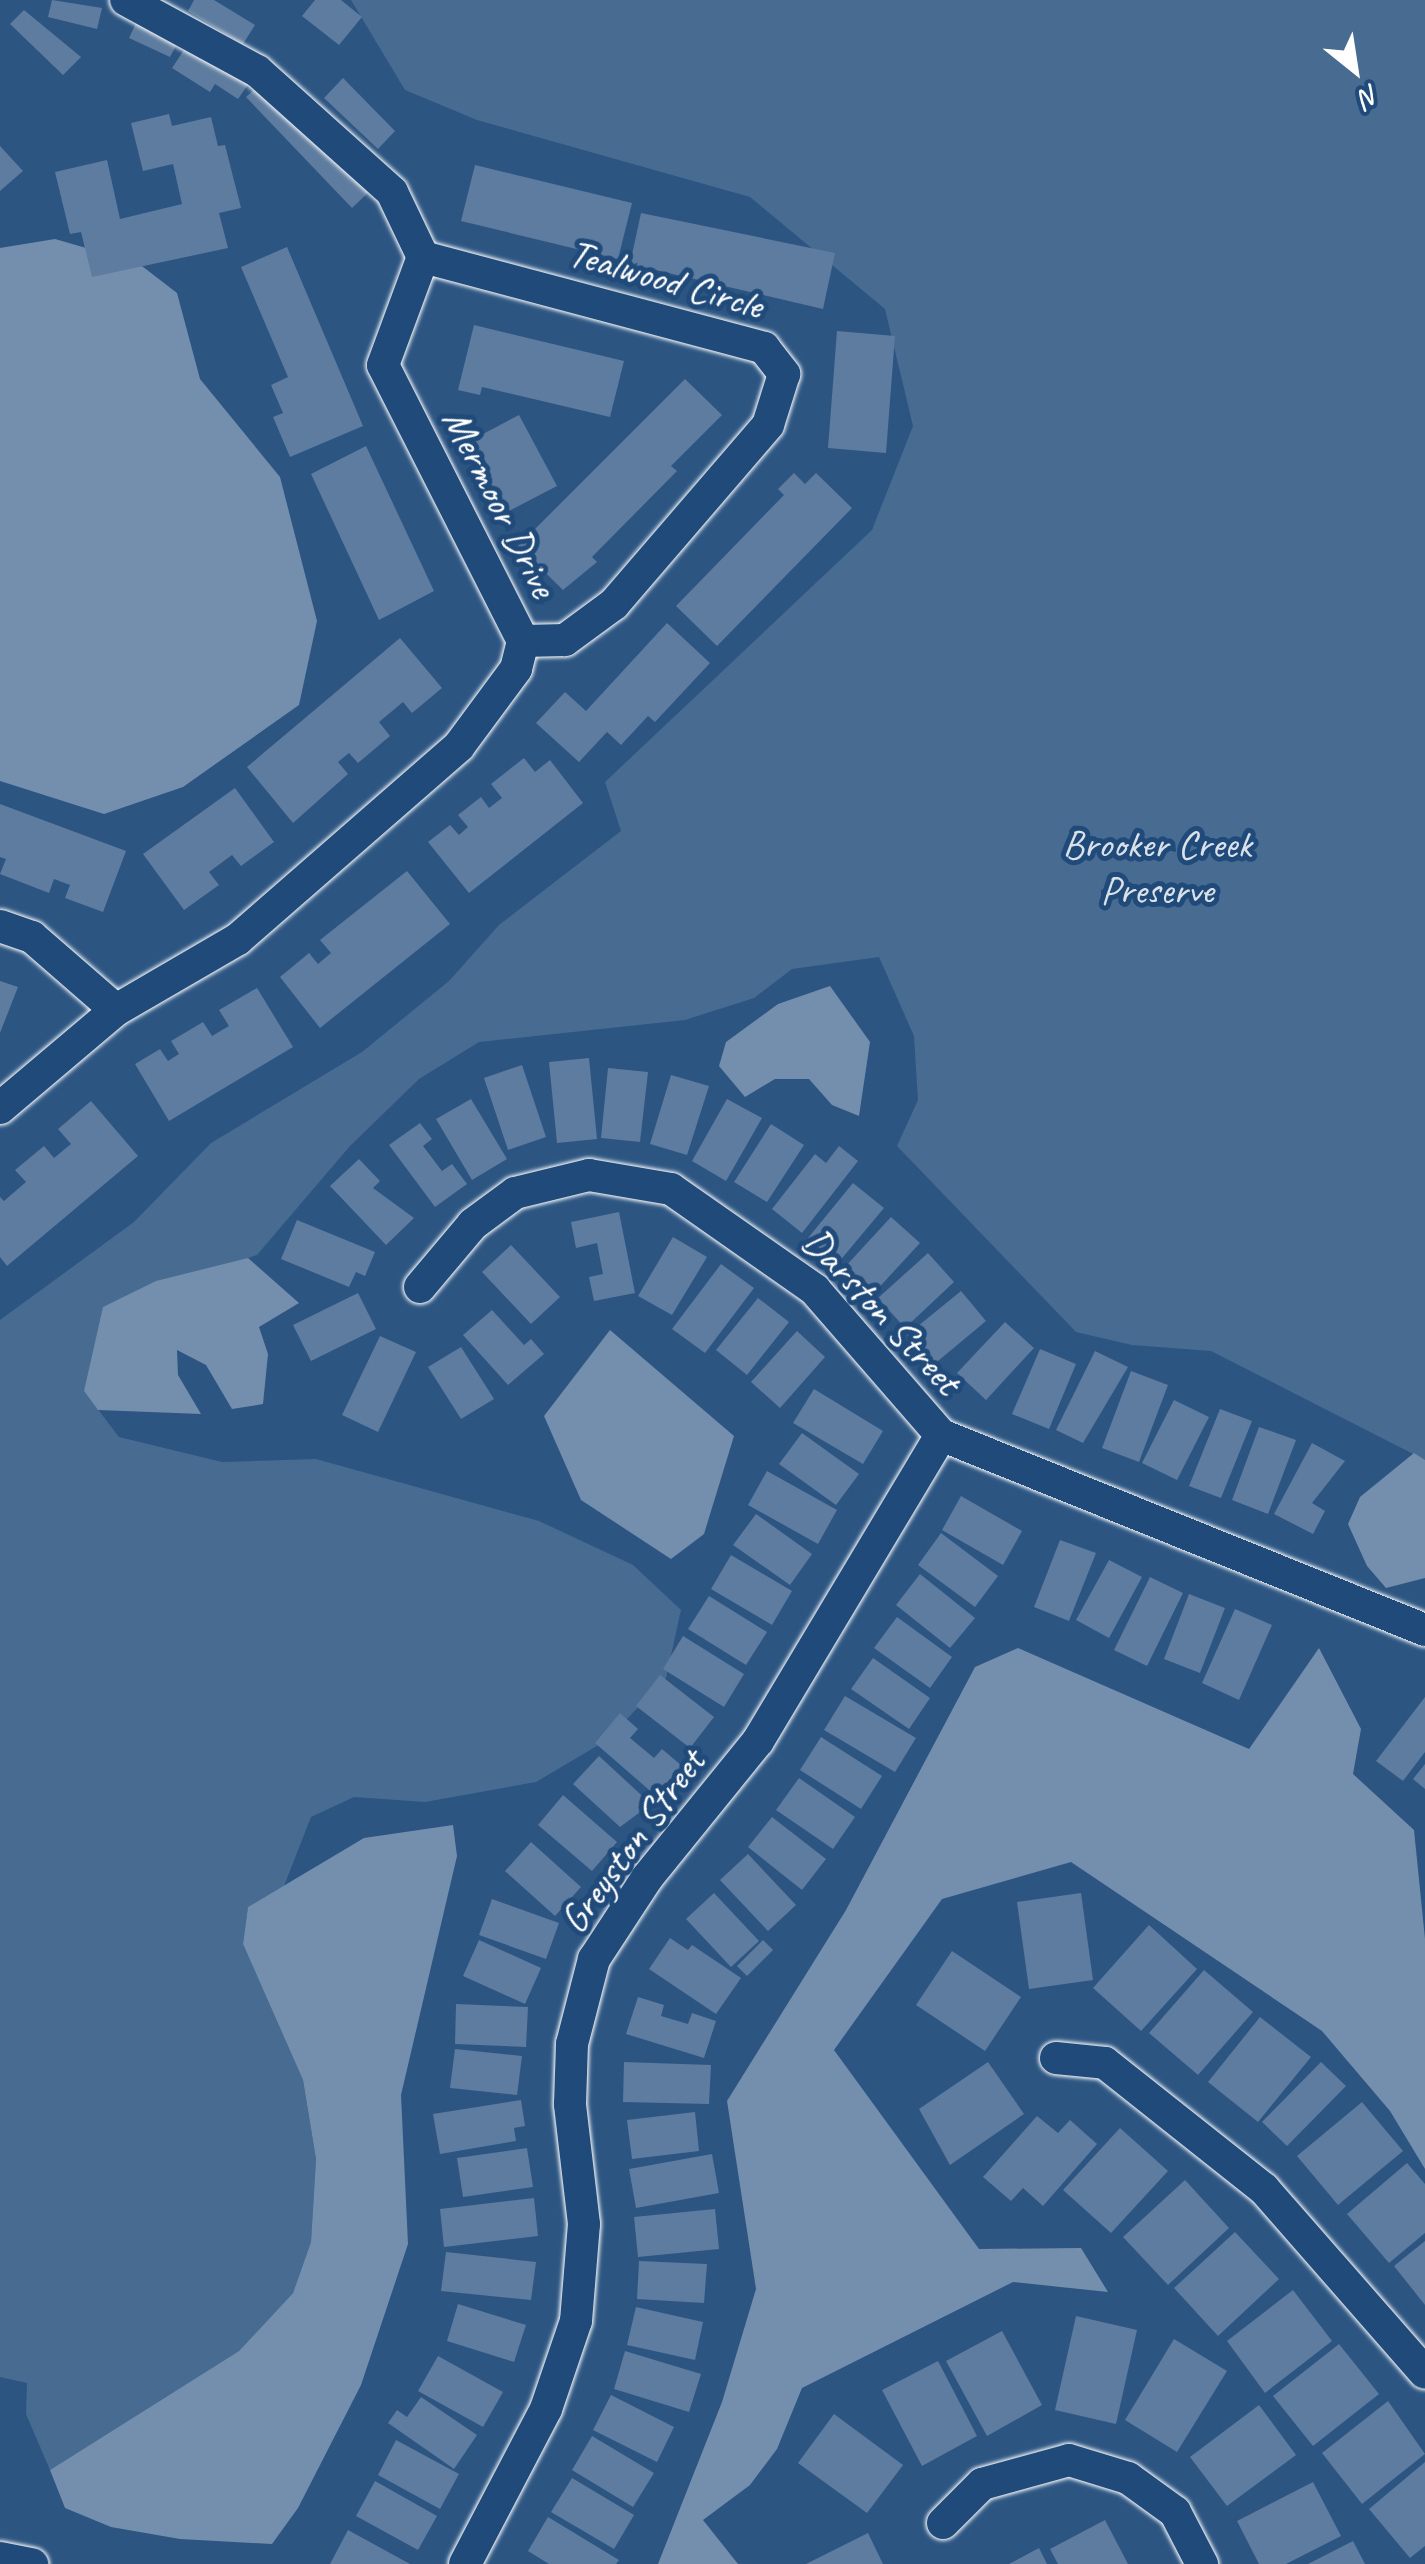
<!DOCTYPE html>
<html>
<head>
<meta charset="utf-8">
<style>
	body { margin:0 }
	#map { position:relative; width:1425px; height:2564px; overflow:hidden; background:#2c5582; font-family:Caveat,sans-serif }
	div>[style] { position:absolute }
	.green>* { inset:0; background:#486b92 }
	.water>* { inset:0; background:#748fad }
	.building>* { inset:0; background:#5e7c9f }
	.roads { filter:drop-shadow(0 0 2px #fff) drop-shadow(0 0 2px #fff) }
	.minor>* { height:32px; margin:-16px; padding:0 16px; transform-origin:16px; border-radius:16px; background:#1f4a7a }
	span { translate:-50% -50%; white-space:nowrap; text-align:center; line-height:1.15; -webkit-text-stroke:10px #1f4a7a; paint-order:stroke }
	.street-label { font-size:40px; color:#fff }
	.park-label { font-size:40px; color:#dae1e9 }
	.north { position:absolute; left:1305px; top:20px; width:100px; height:100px; -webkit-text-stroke:8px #1f4a7a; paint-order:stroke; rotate:150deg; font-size:28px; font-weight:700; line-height:40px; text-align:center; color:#fff }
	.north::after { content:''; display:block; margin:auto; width:35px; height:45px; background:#fff; clip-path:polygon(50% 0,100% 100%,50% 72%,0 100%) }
</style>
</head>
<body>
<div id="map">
	<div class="green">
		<div style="clip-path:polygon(351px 0,1425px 0,1425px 1460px,1211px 1351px,1132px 1345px,1076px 1332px,897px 1146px,918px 1100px,914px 1036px,879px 957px,792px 969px,754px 998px,685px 1020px,479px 1042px,419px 1079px,350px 1146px,257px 1255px,228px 1265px,84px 1391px,119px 1437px,222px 1462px,316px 1459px,539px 1521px,633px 1565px,681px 1610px,666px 1678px,607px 1740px,536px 1782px,425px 1802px,354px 1797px,311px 1817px,284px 1886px,248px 1907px,243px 1944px,303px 2080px,316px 2159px,311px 2242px,293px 2293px,239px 2351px,50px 2470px,26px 2414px,27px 2383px,0 2377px,0 1320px,134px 1222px,211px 1143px,362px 1052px,449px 981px,499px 925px,621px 831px,605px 782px,872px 530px,913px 426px,885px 309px,750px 197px,477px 120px,405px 90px)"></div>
	</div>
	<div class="water">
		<div style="clip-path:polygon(55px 239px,138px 263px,177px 293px,200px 379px,280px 477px,317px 621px,299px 705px,183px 787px,104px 814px,0 781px,0 248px)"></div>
		<div style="clip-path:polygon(830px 986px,870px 1042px,859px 1116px,832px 1105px,809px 1079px,775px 1079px,745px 1097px,719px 1066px,726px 1042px,778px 1004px)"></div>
		<div style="clip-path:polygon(248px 1258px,299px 1303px,259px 1327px,268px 1354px,263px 1404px,232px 1409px,206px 1365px,177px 1350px,178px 1375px,201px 1414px,98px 1410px,84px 1391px,103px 1307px,156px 1281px)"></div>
		<div style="clip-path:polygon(610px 1330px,734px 1436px,704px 1534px,671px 1559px,581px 1500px,544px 1416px)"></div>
		<div style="clip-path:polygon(1414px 1453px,1425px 1460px,1425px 1578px,1386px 1588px,1367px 1566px,1348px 1524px,1360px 1497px)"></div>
		<div style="clip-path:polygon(1018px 1648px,1249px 1749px,1319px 1648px,1361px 1729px,1353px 1774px,1414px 1830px,1425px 1939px,1425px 2169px,1390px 2111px,1322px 2031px,1071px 1862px,942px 1899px,834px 2050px,979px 2249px,1081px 2248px,1108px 2292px,1013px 2282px,802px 2388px,777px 2449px,750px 2485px,703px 2520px,738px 2564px,658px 2564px,722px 2402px,756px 2289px,727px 2101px,846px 1910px,975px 1667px)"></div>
		<div style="clip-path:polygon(453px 1825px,457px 1856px,401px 2095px,408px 2244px,361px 2385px,298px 2508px,272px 2544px,180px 2539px,111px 2527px,65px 2508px,50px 2470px,239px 2351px,293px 2293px,311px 2242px,316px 2159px,303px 2080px,243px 1944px,248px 1907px,364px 1838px)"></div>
	</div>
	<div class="building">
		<div style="clip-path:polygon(52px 0,102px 8px,97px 29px,48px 17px)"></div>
		<div style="clip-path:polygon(194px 0,214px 0,255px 25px,243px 44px,188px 11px)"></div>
		<div style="clip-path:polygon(315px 0,341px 0,362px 17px,339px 45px,302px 16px)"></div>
		<div style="clip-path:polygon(24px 10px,81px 57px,63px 75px,10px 24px)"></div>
		<div style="clip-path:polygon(137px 21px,179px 40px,170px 57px,129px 38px)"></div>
		<div style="clip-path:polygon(188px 44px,249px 83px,238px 99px,215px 84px,210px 92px,172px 68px)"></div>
		<div style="clip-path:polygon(343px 78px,395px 131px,378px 149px,324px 98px)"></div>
		<div style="clip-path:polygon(261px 83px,373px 188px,352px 208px,246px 97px)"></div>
		<div style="clip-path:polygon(169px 114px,172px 126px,211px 117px,218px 146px,225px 145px,241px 208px,219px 213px,228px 248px,92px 277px,81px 232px,70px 234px,55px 172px,107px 160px,120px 219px,182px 204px,173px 164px,143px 171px,131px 123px)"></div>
		<div style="clip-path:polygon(0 146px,23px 171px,0 191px)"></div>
		<div style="clip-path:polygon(475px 165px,632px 203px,618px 259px,461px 221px)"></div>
		<div style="clip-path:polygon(641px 213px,835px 253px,823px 309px,630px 264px)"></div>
		<div style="clip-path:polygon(287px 247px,363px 426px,290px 457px,273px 417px,283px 413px,271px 385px,288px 377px,241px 267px)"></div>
		<div style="clip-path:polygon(474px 325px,624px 361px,610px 417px,482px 387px,480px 395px,458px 390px)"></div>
		<div style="clip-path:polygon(837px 331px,895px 336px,886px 453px,828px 448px)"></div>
		<div style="clip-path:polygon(685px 379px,722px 415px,671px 466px,677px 471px,592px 557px,597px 562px,563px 590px,518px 546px)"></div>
		<div style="clip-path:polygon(519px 415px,557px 486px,507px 512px,468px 442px)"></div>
		<div style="clip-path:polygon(366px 446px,434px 591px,379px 620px,311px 474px)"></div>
		<div style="clip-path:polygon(794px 473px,805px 484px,816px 473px,852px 508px,717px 646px,676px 606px,784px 495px,778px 489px)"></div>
		<div style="clip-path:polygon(667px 623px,710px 663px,655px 722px,648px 716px,621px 745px,607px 732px,579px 762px,536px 723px,565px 692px,586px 711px)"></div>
		<div style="clip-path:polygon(400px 638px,442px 688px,412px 713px,403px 702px,379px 722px,390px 736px,358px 763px,349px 753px,338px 762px,348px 774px,293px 823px,247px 767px)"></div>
		<div style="clip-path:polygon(524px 758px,535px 772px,550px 760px,583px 803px,469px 893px,428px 842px,450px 825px,459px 835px,468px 827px,458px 815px,481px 797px,489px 808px,502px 798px,491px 784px)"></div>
		<div style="clip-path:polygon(235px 788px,274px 842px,241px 866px,232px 855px,209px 872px,219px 885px,184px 910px,143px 854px)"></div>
		<div style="clip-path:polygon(0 804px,126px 851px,103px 912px,65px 898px,70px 885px,54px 879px,49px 893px,0 874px,6px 859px,0 857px)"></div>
		<div style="clip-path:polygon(407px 871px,450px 924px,320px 1028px,280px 977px,309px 953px,318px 964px,331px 953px,320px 940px)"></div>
		<div style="clip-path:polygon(0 981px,18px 987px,0 1033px)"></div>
		<div style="clip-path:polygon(257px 988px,293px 1047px,169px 1121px,135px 1064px,160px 1049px,168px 1061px,179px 1054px,171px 1041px,203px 1022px,212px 1036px,229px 1026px,219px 1010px)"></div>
		<div style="clip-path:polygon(589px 1058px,597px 1139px,557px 1143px,549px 1062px)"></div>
		<div style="clip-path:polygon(522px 1065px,546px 1137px,508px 1150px,484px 1078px)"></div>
		<div style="clip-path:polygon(608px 1068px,648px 1072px,640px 1142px,601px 1138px)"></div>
		<div style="clip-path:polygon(671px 1075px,709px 1086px,687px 1155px,650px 1144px)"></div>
		<div style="clip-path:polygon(471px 1099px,507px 1159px,472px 1180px,436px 1119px)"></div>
		<div style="clip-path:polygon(727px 1099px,762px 1118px,726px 1181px,692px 1161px)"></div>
		<div style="clip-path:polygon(91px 1101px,138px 1156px,7px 1266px,0 1257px,0 1197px,4px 1201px,26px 1182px,15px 1170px,44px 1146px,54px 1158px,71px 1144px,58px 1129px)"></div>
		<div style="clip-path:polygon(420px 1123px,432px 1139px,423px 1146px,442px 1171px,452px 1164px,467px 1184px,435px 1207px,389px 1145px)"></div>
		<div style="clip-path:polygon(771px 1124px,804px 1145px,767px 1202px,734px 1182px)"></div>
		<div style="clip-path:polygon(839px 1146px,858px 1161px,802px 1233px,772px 1209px,815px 1154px,826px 1163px)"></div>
		<div style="clip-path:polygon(359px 1159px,380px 1181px,373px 1188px,414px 1218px,386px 1245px,330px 1186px)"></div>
		<div style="clip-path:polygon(853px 1183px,884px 1208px,838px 1263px,808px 1238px)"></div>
		<div style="clip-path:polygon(619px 1212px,635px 1293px,594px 1301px,589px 1277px,603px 1274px,597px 1243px,576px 1248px,571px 1222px)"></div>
		<div style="clip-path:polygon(891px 1217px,920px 1243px,873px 1294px,844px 1268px)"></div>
		<div style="clip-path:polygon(297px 1220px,375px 1252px,365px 1276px,356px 1272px,349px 1287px,281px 1259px)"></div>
		<div style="clip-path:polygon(673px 1237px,707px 1257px,672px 1315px,638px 1296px)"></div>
		<div style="clip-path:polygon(511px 1245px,560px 1297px,531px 1324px,482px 1272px)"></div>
		<div style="clip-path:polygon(928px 1253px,954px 1282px,905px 1328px,878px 1298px)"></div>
		<div style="clip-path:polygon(721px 1264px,754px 1288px,705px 1353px,672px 1329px)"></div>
		<div style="clip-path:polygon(961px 1291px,986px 1321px,932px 1366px,907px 1335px)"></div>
		<div style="clip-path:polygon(358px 1293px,376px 1329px,311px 1361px,293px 1325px)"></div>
		<div style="clip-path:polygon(758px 1298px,789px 1322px,747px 1375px,716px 1350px)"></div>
		<div style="clip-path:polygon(492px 1310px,524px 1345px,531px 1339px,544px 1354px,508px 1385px,463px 1335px)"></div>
		<div style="clip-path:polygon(1005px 1322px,1034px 1348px,986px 1400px,957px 1373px)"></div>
		<div style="clip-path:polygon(797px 1331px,825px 1357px,780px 1408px,751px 1382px)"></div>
		<div style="clip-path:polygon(380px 1336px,416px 1352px,378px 1432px,342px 1415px)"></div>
		<div style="clip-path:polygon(461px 1347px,494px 1399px,461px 1419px,428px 1367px)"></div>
		<div style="clip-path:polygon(1040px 1349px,1076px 1364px,1049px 1429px,1012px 1414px)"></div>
		<div style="clip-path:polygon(1095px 1351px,1128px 1367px,1083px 1443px,1056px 1430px)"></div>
		<div style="clip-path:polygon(1131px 1371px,1168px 1385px,1139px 1462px,1102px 1448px)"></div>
		<div style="clip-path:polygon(814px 1389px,883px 1431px,863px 1464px,793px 1423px)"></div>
		<div style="clip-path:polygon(1174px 1400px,1209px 1417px,1177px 1480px,1142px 1463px)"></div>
		<div style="clip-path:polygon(1220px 1409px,1252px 1421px,1221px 1498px,1189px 1486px)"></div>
		<div style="clip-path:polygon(1259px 1427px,1296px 1440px,1268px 1514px,1232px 1500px)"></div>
		<div style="clip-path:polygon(802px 1433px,859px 1474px,836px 1505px,779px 1464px)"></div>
		<div style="clip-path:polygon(1312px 1443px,1345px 1461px,1312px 1503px,1325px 1511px,1313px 1534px,1274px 1514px)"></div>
		<div style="clip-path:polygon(767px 1471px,837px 1510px,818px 1544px,748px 1505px)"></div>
		<div style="clip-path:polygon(961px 1496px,1022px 1531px,1003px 1565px,942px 1530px)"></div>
		<div style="clip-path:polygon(756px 1514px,812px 1554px,790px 1585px,733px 1545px)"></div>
		<div style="clip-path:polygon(941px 1533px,998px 1576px,975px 1607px,918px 1565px)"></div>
		<div style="clip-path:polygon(1060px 1540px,1096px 1553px,1069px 1621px,1034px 1607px)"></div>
		<div style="clip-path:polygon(731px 1555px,792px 1591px,772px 1625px,711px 1589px)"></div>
		<div style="clip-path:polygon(1109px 1560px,1142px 1577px,1109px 1638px,1076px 1620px)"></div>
		<div style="clip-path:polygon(920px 1574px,975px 1618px,950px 1648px,896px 1605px)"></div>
		<div style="clip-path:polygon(1150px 1577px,1183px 1593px,1147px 1666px,1114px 1650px)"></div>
		<div style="clip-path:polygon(1189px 1594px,1225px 1608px,1200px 1673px,1164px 1659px)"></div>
		<div style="clip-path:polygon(709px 1596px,767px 1632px,746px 1665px,688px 1629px)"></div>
		<div style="clip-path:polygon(1235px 1609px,1272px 1625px,1239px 1700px,1202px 1683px)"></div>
		<div style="clip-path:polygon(897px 1617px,952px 1657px,930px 1688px,874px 1648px)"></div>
		<div style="clip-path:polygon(683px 1636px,744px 1674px,724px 1707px,663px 1669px)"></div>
		<div style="clip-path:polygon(873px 1658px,930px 1698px,909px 1729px,851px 1689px)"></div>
		<div style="clip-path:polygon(660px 1675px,714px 1717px,690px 1748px,636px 1706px)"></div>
		<div style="clip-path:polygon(845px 1696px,916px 1738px,895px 1772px,824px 1730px)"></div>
		<div style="clip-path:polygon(1425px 1697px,1425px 1752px,1403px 1781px,1376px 1761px)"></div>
		<div style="clip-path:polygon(620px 1713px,638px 1729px,630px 1738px,654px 1758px,662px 1749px,682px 1766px,656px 1796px,595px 1743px)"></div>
		<div style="clip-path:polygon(821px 1737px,882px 1776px,861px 1809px,800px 1770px)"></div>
		<div style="clip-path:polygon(599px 1756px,651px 1804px,620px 1827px,573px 1784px)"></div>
		<div style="clip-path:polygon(1425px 1764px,1425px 1789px,1413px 1779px)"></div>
		<div style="clip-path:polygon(799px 1778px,855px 1817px,833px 1849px,776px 1810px)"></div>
		<div style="clip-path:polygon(563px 1795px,617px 1842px,592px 1871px,538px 1825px)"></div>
		<div style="clip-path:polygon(772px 1817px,826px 1859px,802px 1890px,748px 1847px)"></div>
		<div style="clip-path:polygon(531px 1842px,581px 1887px,555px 1916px,505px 1871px)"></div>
		<div style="clip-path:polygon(748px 1854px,796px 1905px,768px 1931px,720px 1880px)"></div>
		<div style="clip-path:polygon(714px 1893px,759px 1941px,731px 1967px,686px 1919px)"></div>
		<div style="clip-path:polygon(1081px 1893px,1093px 1980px,1029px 1989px,1017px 1902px)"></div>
		<div style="clip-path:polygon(492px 1899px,559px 1923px,546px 1959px,479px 1935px)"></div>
		<div style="clip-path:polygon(1149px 1925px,1197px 1969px,1141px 2031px,1093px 1988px)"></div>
		<div style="clip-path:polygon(670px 1938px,688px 1950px,692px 1945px,741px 1978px,716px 2014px,649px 1969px)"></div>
		<div style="clip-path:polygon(479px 1940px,541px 1968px,525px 2004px,463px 1976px)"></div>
		<div style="clip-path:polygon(763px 1940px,773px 1950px,747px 1976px,737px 1966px)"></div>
		<div style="clip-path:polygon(952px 1951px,1021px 1997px,985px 2051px,916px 2005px)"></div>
		<div style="clip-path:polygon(1204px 1970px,1253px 2012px,1198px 2075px,1149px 2033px)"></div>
		<div style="clip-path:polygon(638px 1997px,664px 2005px,661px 2016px,688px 2024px,692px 2013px,716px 2021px,704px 2058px,626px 2034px)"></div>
		<div style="clip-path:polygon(456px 2004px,528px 2007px,526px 2047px,455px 2044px)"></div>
		<div style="clip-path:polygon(1260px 2017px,1311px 2057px,1258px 2122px,1208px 2082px)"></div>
		<div style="clip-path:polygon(455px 2049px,522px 2056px,517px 2095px,450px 2088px)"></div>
		<div style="clip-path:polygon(624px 2062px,711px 2065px,709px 2104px,623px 2102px)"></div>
		<div style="clip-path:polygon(988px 2062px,1024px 2114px,950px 2165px,919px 2109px)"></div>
		<div style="clip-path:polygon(1321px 2062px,1346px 2086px,1287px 2146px,1262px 2122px)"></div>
		<div style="clip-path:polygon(521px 2100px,525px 2126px,514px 2128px,516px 2141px,440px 2154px,433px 2114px)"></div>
		<div style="clip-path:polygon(1362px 2102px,1403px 2151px,1338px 2205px,1297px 2156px)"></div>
		<div style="clip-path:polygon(695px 2112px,699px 2151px,632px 2159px,627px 2120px)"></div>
		<div style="clip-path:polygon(1037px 2116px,1058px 2133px,1070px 2120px,1097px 2144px,1043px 2206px,1023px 2188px,1011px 2201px,983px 2177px)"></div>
		<div style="clip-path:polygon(1120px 2128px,1168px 2171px,1111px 2233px,1063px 2190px)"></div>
		<div style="clip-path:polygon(527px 2148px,533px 2187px,463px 2197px,457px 2158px)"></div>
		<div style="clip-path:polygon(712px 2154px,719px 2193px,636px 2208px,629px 2169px)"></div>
		<div style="clip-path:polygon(1407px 2163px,1425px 2184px,1425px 2233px,1389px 2263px,1347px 2214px)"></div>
		<div style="clip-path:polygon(1185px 2180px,1229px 2228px,1168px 2285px,1123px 2237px)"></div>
		<div style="clip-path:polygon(534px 2198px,538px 2236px,444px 2247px,440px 2209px)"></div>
		<div style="clip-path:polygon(715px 2209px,719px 2249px,638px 2257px,634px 2217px)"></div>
		<div style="clip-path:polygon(1235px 2232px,1279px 2279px,1218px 2336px,1174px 2288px)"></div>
		<div style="clip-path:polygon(1425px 2241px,1425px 2305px,1394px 2266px)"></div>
		<div style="clip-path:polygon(446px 2252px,536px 2262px,531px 2300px,441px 2291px)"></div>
		<div style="clip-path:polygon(639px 2261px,707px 2264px,704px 2303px,637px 2299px)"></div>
		<div style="clip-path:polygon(1293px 2290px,1332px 2341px,1265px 2393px,1227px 2341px)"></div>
		<div style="clip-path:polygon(458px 2304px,526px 2325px,514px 2362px,447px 2341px)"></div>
		<div style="clip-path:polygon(636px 2307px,703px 2322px,695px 2360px,627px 2345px)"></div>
		<div style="clip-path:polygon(1076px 2316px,1137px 2330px,1116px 2424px,1055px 2410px)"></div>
		<div style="clip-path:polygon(1002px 2331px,1042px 2405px,987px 2436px,946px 2361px)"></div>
		<div style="clip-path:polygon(1174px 2339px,1227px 2371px,1177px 2452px,1125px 2420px)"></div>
		<div style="clip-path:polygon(1339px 2344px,1379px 2394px,1313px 2446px,1273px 2396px)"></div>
		<div style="clip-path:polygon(625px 2351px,701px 2374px,689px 2412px,614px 2389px)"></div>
		<div style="clip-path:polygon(438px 2356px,503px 2392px,483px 2427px,418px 2391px)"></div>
		<div style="clip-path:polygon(938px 2361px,977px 2436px,922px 2466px,882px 2390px)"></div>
		<div style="clip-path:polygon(611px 2395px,674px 2427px,657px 2462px,593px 2430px)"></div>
		<div style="clip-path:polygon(421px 2397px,477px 2435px,454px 2469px,388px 2423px,397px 2410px,407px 2417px)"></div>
		<div style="clip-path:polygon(1388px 2401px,1425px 2454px,1362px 2504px,1322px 2453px)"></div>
		<div style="clip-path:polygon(1259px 2405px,1296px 2455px,1227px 2506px,1190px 2457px)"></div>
		<div style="clip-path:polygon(834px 2414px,903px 2465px,867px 2513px,798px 2463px)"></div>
		<div style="clip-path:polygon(592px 2436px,654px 2473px,633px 2507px,572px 2470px)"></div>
		<div style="clip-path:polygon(396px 2440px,459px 2474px,440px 2509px,378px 2475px)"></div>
		<div style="clip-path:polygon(1425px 2462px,1425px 2546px,1410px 2558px,1369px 2509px)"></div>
		<div style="clip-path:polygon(572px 2478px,634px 2515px,614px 2549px,551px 2512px)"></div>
		<div style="clip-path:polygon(375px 2481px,437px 2516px,418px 2550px,356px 2516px)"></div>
		<div style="clip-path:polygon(1313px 2482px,1341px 2536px,1286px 2564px,1259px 2564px,1237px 2521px)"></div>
		<div style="clip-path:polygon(548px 2517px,619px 2560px,616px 2564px,549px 2564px,528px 2551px)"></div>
		<div style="clip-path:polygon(1105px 2520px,1128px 2564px,1058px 2564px,1050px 2549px)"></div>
		<div style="clip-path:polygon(348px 2530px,410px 2564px,330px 2564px)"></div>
		<div style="clip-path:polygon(868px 2533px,883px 2564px,806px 2564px)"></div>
		<div style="clip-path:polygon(1353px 2541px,1365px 2564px,1308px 2564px)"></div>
		<div style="clip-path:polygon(1039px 2548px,1047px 2564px,1009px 2564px)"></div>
	</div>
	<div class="roads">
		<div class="minor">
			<div style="left:423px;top:257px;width:353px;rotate:14.9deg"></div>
			<div style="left:764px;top:348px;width:33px;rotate:52deg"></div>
			<div style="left:784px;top:374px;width:53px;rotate:107.4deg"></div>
			<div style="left:768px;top:425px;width:236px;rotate:130.7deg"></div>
			<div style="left:614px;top:604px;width:61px;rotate:143.7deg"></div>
			<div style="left:565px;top:640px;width:42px;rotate:178.6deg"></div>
			<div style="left:0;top:926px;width:34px;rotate:19deg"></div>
			<div style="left:32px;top:937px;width:111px;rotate:41deg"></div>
			<div style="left:0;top:1108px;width:152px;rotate:-40.2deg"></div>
			<div style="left:116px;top:1010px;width:141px;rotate:-30.2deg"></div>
			<div style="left:238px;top:939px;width:293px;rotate:-41.1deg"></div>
			<div style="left:459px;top:746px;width:96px;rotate:-53.5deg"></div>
			<div style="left:516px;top:669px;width:29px;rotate:-76deg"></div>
			<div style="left:523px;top:641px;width:309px;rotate:-116.9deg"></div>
			<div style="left:383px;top:365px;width:115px;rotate:-69.7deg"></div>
			<div style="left:423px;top:257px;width:72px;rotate:-115.5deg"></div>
			<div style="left:392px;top:192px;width:181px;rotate:-138.1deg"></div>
			<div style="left:257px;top:71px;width:149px;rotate:-151.5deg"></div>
			<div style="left:420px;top:1287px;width:82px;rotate:-49.9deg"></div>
			<div style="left:473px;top:1224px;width:52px;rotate:-36.4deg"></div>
			<div style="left:515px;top:1193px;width:76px;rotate:-13.7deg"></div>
			<div style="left:589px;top:1175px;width:83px;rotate:9.7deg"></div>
			<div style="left:671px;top:1189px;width:176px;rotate:35deg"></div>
			<div style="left:815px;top:1290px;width:192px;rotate:49deg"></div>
			<div style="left:941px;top:1435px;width:522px;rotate:21.94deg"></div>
			<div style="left:1056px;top:2058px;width:49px;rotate:5.8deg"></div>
			<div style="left:1105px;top:2063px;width:203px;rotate:38.4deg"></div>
			<div style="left:1264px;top:2189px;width:244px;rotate:48.8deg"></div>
			<div style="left:943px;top:2523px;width:55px;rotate:-45deg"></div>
			<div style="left:982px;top:2484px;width:90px;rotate:-15.4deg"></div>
			<div style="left:1069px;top:2460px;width:62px;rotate:17deg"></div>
			<div style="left:1128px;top:2478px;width:58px;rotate:35.9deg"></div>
			<div style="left:1175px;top:2512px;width:59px;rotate:62.6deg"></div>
			<div style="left:0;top:2558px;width:33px;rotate:11deg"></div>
			<div style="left:465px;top:2564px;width:175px;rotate:-62.4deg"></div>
			<div style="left:546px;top:2409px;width:93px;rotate:-71.2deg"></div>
			<div style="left:576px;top:2321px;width:97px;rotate:-85.3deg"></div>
			<div style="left:584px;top:2224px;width:121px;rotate:-96.7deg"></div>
			<div style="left:570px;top:2104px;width:60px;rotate:-88.1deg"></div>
			<div style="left:572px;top:2044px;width:88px;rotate:-75.5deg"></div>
			<div style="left:594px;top:1959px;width:97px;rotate:-56.8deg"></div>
			<div style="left:647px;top:1878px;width:176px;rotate:-51deg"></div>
			<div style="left:758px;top:1741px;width:357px;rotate:-59.1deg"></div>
		</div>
	</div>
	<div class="street-label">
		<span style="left:666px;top:279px;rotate:16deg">Tealwood Circle</span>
		<span style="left:500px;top:503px;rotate:63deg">Mermoor Drive</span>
		<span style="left:882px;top:1311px;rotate:47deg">Darston Street</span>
		<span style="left:632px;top:1841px;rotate:-54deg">Greyston Street</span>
	</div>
	<div class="park-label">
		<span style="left:1157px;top:867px">Brooker Creek<br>Preserve</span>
	</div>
	<div class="north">N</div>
</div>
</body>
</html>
